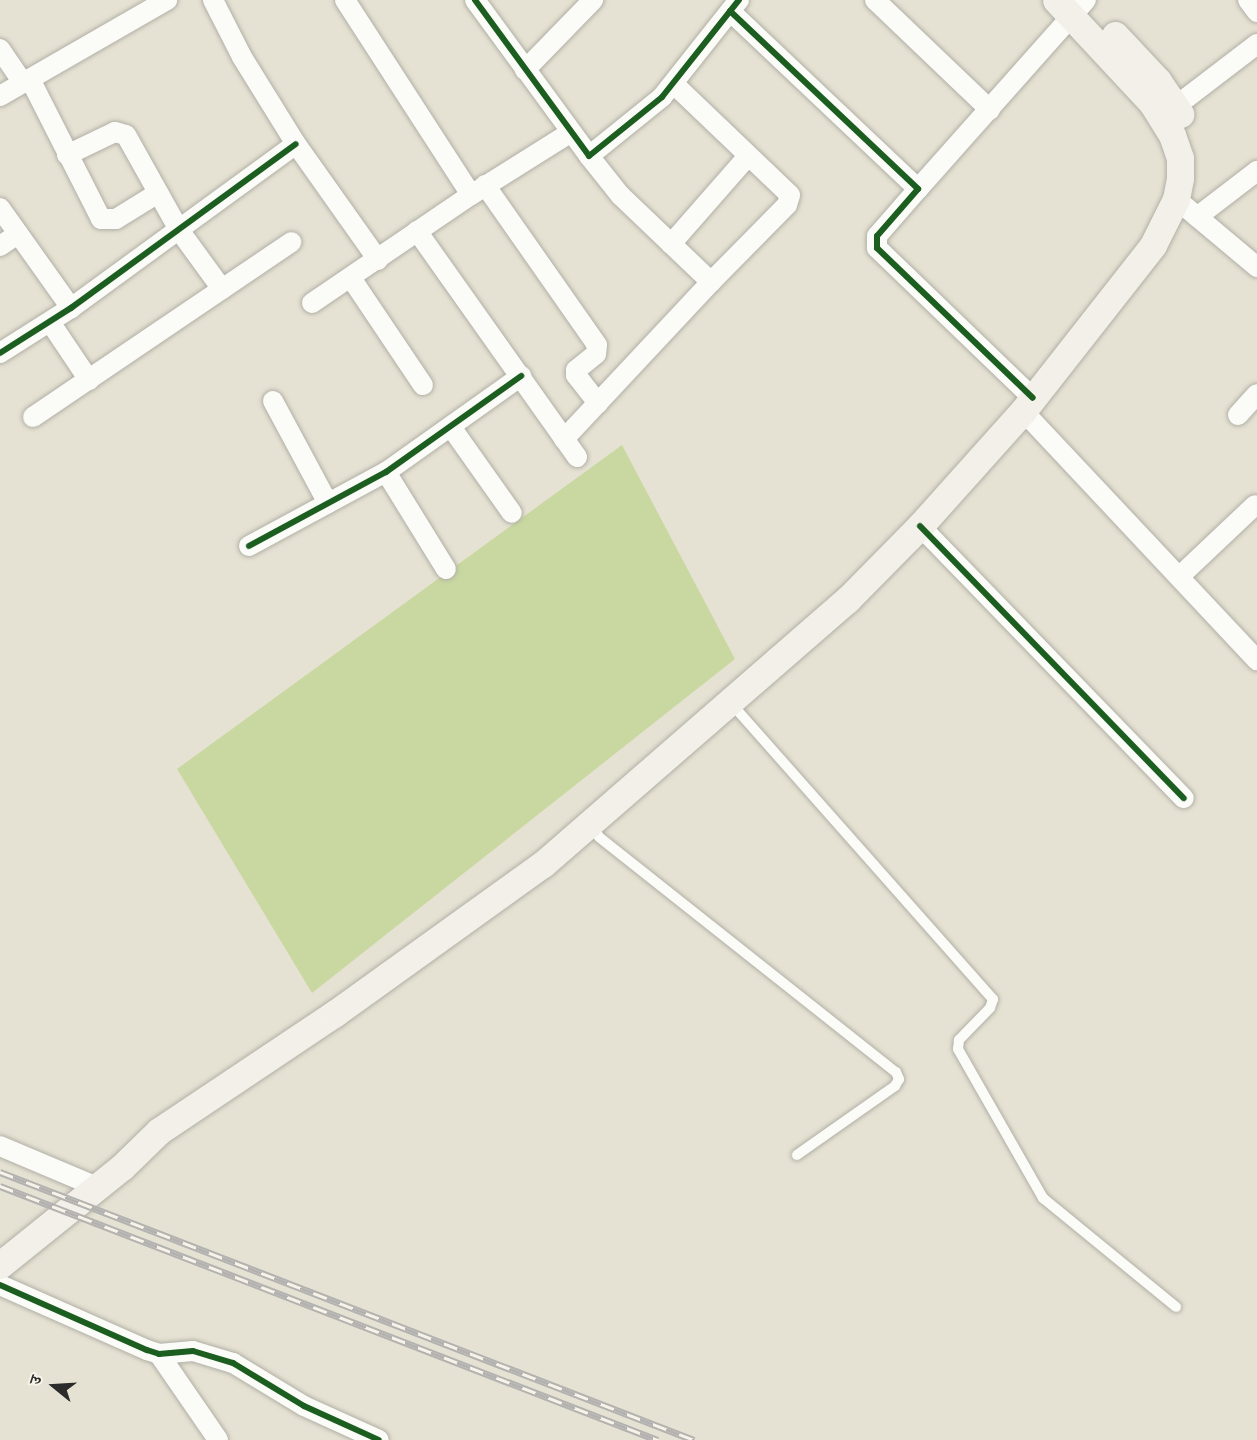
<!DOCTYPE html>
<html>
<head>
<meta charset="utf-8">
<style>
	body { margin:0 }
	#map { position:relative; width:1257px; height:1440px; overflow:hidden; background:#e6e2d3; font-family:Vollkorn,"Noto Serif Devanagari",serif }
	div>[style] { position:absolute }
	.green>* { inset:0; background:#c9d8a0 }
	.roads { filter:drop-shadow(0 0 2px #b1afa6) drop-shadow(0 0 2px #b1afa6) }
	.lane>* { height:10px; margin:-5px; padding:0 5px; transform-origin:5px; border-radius:5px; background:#fbfbf8 }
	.street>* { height:20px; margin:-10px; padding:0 10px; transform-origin:10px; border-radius:10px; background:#fbfbf8 }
	.secondary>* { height:27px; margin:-13.5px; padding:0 13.5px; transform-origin:13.5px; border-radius:13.5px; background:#f3f0ea }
	.rail>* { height:7px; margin-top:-3.5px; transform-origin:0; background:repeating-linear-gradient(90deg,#f7f3e8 0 14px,#b3b2b0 0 28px); box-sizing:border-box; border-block:2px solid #b3b2b0 }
	.cycleway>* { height:6px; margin:-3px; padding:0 3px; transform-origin:3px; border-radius:3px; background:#1b5e20 }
	span { translate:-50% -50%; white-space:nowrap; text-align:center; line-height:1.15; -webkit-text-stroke:4.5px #f7f3e8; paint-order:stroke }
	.north { position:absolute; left:24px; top:1356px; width:60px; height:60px; -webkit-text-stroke:4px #f7f3e8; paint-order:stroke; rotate:288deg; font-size:16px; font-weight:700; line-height:24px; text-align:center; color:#2b2b2b }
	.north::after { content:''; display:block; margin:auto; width:21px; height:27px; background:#2b2b2b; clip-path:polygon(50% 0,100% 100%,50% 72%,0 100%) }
</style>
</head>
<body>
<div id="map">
	<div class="green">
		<div style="clip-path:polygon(622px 445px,735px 659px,312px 993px,177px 769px)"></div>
	</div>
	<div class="roads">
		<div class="lane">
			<div style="left:730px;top:702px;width:397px;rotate:48.5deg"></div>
			<div style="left:993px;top:999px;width:9px;rotate:108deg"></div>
			<div style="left:990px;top:1008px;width:45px;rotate:134.1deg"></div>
			<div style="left:959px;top:1040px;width:9px;rotate:96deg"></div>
			<div style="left:958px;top:1049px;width:172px;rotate:60.3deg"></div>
			<div style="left:1043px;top:1198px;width:172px;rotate:39.3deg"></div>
			<div style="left:591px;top:824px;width:15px;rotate:58deg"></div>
			<div style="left:599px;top:837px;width:379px;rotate:38.4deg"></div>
			<div style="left:896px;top:1072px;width:8px;rotate:67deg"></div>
			<div style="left:899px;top:1079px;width:8px;rotate:120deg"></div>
			<div style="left:895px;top:1086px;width:120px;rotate:144.9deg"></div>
		</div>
		<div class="street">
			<div style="left:213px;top:0;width:64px;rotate:63deg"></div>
			<div style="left:242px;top:57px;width:102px;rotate:58.2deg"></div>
			<div style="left:296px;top:144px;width:142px;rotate:54.7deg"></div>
			<div style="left:345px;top:0;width:232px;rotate:57.1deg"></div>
			<div style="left:475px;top:0;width:193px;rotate:53.8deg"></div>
			<div style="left:589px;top:156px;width:94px;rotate:-38.9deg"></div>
			<div style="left:662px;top:97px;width:124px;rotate:-51.6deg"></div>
			<div style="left:875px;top:0;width:159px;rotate:43.7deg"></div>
			<div style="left:1248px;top:0;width:15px;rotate:53deg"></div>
			<div style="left:730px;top:11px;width:259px;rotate:43.4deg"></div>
			<div style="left:918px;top:189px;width:62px;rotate:131.1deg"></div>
			<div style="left:877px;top:236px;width:12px;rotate:90deg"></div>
			<div style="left:877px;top:248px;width:216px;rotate:43.9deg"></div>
			<div style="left:0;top:49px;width:41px;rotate:55.9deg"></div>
			<div style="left:525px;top:70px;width:98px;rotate:-45.8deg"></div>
			<div style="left:30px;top:79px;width:157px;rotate:63.1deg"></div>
			<div style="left:101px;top:219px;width:15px"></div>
			<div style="left:116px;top:219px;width:49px;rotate:-31.8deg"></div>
			<div style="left:0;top:96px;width:193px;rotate:-29.9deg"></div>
			<div style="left:1176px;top:106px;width:102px;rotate:-37.4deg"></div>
			<div style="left:67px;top:155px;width:53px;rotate:-25.6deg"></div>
			<div style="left:115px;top:132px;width:11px;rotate:15deg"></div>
			<div style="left:126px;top:135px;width:109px;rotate:60.8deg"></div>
			<div style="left:179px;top:230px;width:73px;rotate:53.9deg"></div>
			<div style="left:589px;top:156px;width:50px;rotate:51.5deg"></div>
			<div style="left:620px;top:195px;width:126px;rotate:43.7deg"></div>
			<div style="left:711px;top:282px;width:108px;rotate:-45.4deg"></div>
			<div style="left:787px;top:205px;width:10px;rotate:-73deg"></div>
			<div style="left:790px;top:195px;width:161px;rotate:-136.3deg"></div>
			<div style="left:485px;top:185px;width:195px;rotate:55deg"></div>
			<div style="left:597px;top:345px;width:9px;rotate:96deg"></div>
			<div style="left:596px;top:354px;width:26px;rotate:141deg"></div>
			<div style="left:576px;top:370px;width:5px;rotate:90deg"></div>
			<div style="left:576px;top:375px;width:36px;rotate:52deg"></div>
			<div style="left:918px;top:189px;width:253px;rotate:-48.4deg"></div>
			<div style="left:1176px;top:199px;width:106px;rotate:40deg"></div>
			<div style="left:0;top:208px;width:123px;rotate:54.6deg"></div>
			<div style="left:1197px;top:217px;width:76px;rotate:-37.5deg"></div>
			<div style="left:417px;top:231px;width:277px;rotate:54.7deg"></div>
			<div style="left:671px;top:244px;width:117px;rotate:-48.8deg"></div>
			<div style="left:0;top:246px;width:22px;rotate:-34deg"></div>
			<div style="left:351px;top:278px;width:129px;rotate:56.1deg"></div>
			<div style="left:312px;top:303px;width:192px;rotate:-34.2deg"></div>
			<div style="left:471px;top:195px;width:117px;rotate:-32.1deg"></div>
			<div style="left:50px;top:322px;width:70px;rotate:56.1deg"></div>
			<div style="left:0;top:353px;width:84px;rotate:-32.4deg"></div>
			<div style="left:71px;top:308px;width:278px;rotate:-36.1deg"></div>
			<div style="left:273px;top:401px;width:116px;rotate:61.7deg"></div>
			<div style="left:1023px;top:411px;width:342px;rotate:46.8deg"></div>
			<div style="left:1238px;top:415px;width:28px;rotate:-48deg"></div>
			<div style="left:33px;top:417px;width:312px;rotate:-34.1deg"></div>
			<div style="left:451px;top:427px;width:105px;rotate:54.7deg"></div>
			<div style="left:564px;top:439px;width:215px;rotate:-46.9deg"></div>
			<div style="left:386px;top:472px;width:114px;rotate:58.3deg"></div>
			<div style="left:920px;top:526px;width:379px;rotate:45.9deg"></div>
			<div style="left:249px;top:546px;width:156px;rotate:-28.4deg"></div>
			<div style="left:386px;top:472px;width:166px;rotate:-35.4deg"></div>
			<div style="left:1180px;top:576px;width:103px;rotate:-43.4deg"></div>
			<div style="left:0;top:1146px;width:105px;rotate:22.9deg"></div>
			<div style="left:0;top:1285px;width:161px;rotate:23.9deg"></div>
			<div style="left:147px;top:1350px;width:13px;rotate:18deg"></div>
			<div style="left:159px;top:1354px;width:34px;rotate:-5deg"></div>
			<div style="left:193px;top:1351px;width:42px;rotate:16.7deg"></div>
			<div style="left:233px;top:1363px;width:83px;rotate:31.2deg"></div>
			<div style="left:304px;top:1406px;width:82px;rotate:24.4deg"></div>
			<div style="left:159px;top:1354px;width:104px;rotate:55.5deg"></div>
		</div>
		<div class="secondary">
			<div style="left:1115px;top:35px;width:63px;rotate:46.9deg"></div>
			<div style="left:1158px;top:81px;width:40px;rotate:56deg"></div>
			<div style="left:0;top:1265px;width:156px;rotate:-38.8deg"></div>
			<div style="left:122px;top:1167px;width:52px;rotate:-44.2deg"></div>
			<div style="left:159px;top:1131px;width:211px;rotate:-33.8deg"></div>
			<div style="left:334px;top:1014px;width:257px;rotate:-35.7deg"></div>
			<div style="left:543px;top:864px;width:403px;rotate:-41deg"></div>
			<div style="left:847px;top:600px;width:104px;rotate:-45.4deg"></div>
			<div style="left:920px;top:526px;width:154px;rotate:-48.2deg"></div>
			<div style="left:1023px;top:411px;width:211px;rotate:-51.9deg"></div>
			<div style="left:1153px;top:245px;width:51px;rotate:-63.4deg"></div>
			<div style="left:1176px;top:199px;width:21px;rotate:-79deg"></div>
			<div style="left:1180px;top:178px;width:20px;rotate:-90deg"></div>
			<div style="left:1180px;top:158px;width:24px;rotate:-109deg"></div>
			<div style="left:1172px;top:135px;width:36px;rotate:-122deg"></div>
			<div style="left:1153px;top:104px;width:142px;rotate:-133deg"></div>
		</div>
	</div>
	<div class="rail">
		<div style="left:0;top:1172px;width:744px;rotate:21.11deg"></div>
		<div style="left:0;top:1186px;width:705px;rotate:21.11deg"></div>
	</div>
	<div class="cycleway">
		<div style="left:475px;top:0;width:193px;rotate:53.8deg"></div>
		<div style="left:589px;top:156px;width:94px;rotate:-38.9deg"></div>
		<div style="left:662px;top:97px;width:124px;rotate:-51.6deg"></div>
		<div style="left:730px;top:11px;width:259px;rotate:43.4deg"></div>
		<div style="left:918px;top:189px;width:62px;rotate:131.1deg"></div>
		<div style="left:877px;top:236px;width:12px;rotate:90deg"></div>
		<div style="left:877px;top:248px;width:216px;rotate:43.9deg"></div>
		<div style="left:0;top:353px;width:84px;rotate:-32.4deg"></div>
		<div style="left:71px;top:308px;width:278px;rotate:-36.1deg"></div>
		<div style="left:920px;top:526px;width:379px;rotate:45.9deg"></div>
		<div style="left:249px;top:546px;width:156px;rotate:-28.4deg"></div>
		<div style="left:386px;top:472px;width:166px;rotate:-35.4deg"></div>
		<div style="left:0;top:1285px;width:161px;rotate:23.9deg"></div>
		<div style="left:147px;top:1350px;width:13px;rotate:18deg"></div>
		<div style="left:159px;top:1354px;width:34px;rotate:-5deg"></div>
		<div style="left:193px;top:1351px;width:42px;rotate:16.7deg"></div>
		<div style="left:233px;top:1363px;width:83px;rotate:31.2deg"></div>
		<div style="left:304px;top:1406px;width:82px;rotate:24.4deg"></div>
	</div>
	<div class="north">उ</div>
</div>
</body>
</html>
